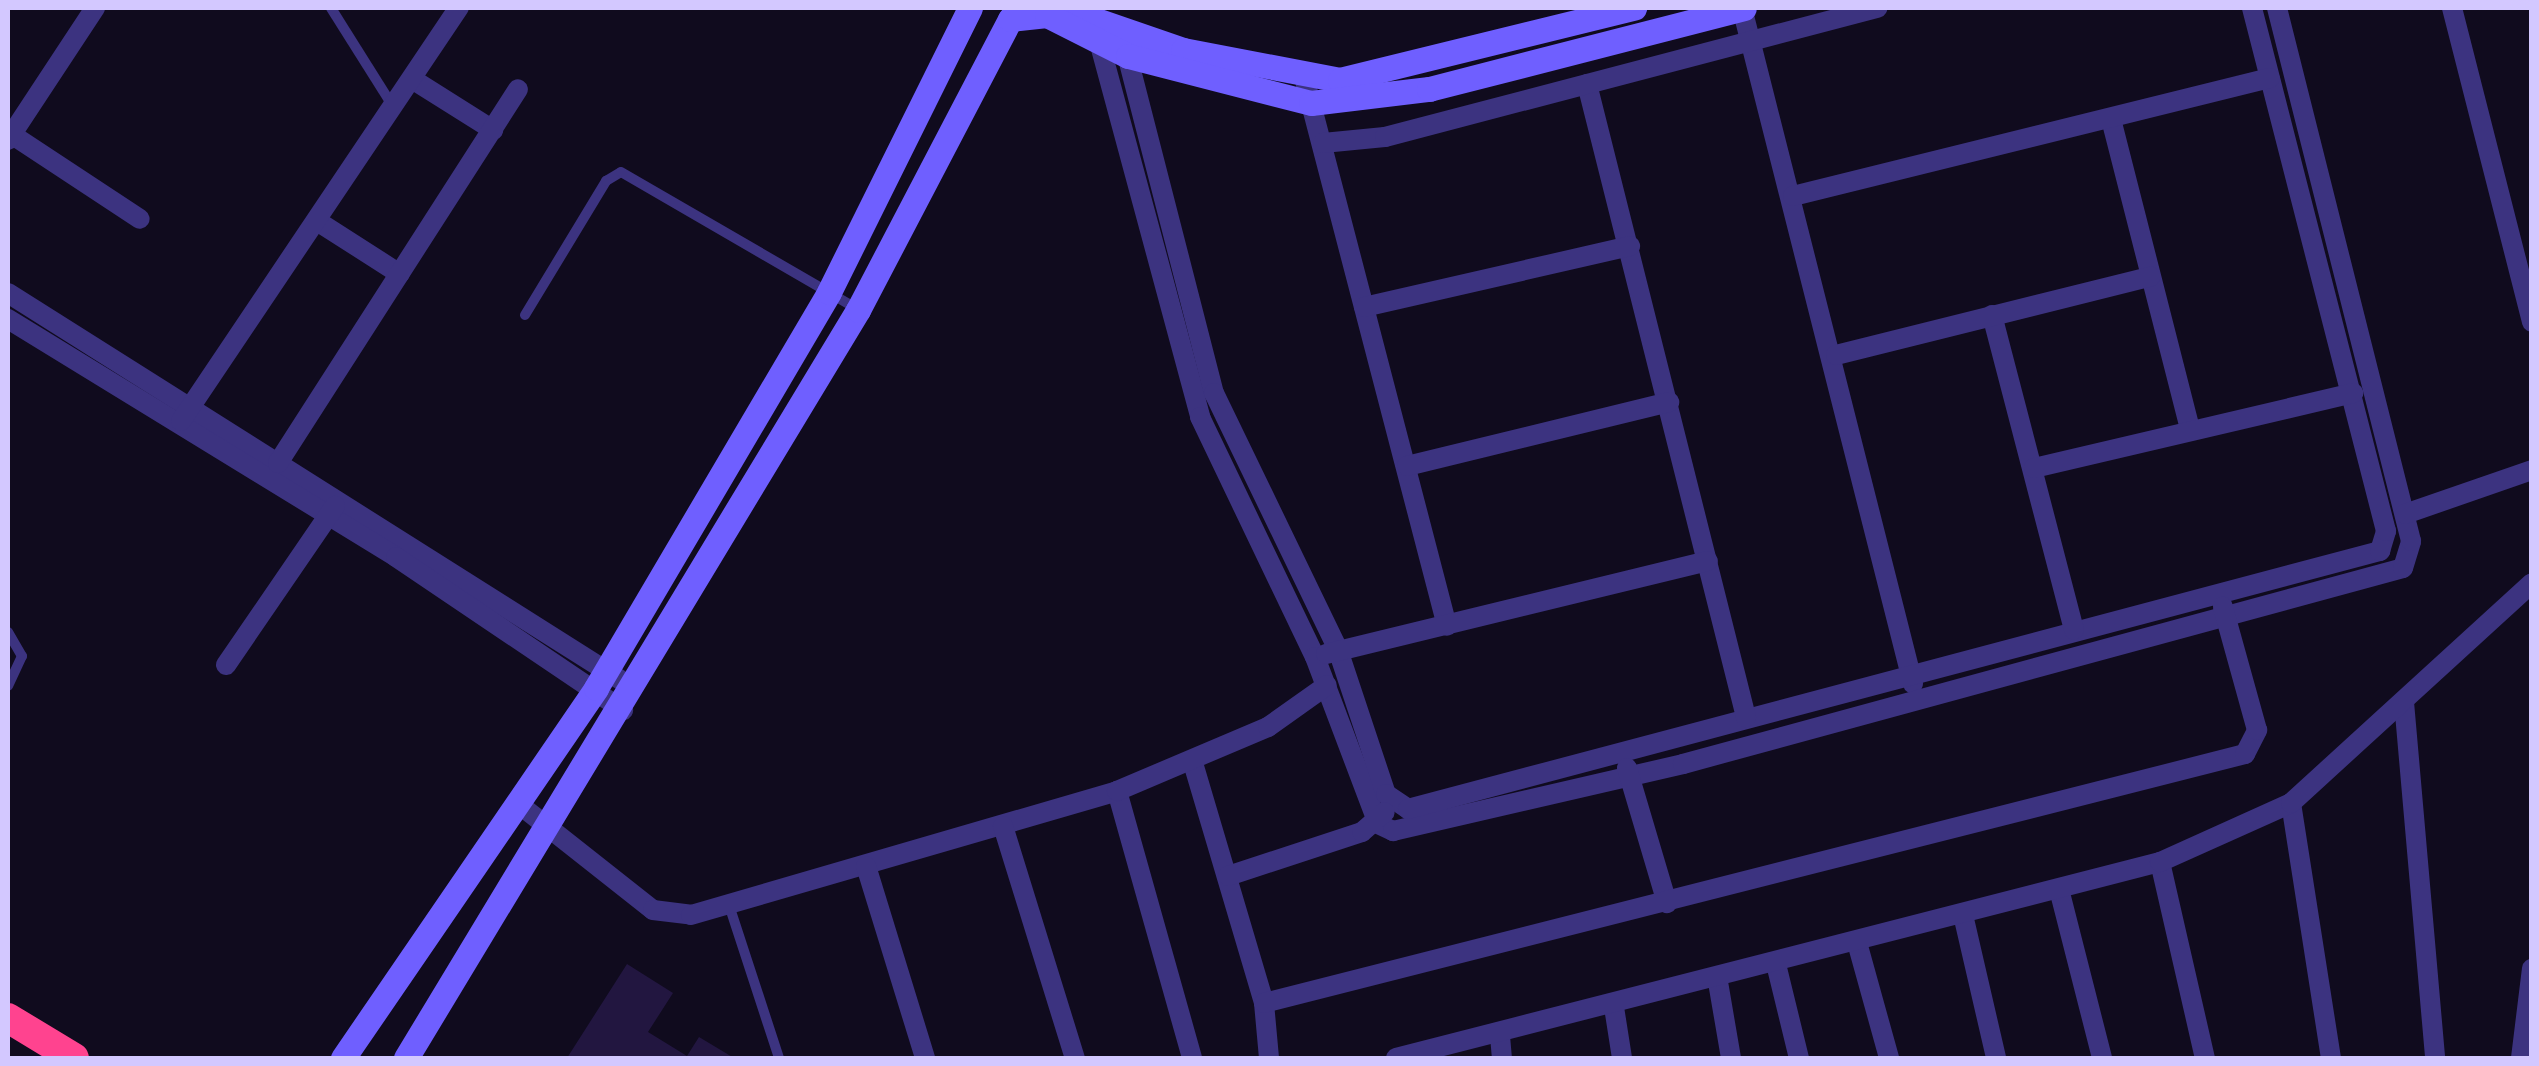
<!DOCTYPE html>
<html>
<head>
<meta charset="utf-8">
<style>
	body { margin:0 }
	#map { position:relative; width:2539px; height:1066px; overflow:hidden; background:#100b1e; font-family:Jost,sans-serif }
	div>[style] { position:absolute }
	.building>* { inset:0; background:#221640 }
	.lane>* { height:10px; margin:-5px; padding:0 5px; transform-origin:5px; border-radius:5px; background:#3c3380 }
	.street>* { height:20px; margin:-10px; padding:0 10px; transform-origin:10px; border-radius:10px; background:#3c3380 }
	.secondary>* { height:25px; margin:-12.5px; padding:0 12.5px; transform-origin:12.5px; border-radius:12.5px; background:#6f5fff }
	.highway>* { height:30px; margin:-15px; padding:0 15px; transform-origin:15px; border-radius:15px; background:#ff438f }
	span { translate:-50% -50%; white-space:nowrap; text-align:center; line-height:1.15; -webkit-text-stroke:9px #100b1e; paint-order:stroke }
	.frame { position:absolute; inset:0; border:10px solid #d3c8ff; pointer-events:none }
</style>
</head>
<body>
<div id="map">
	<div class="building">
		<div style="clip-path:polygon(627px 964px,673px 993px,648px 1032px,687px 1056px,699px 1037px,734px 1058px,567px 1058px)"></div>
	</div>
	<div class="lane">
		<div style="left:331px;top:8px;width:115px;rotate:57.8deg"></div>
		<div style="left:525px;top:315px;width:157px;rotate:-58.8deg"></div>
		<div style="left:606px;top:181px;width:17px;rotate:-31deg"></div>
		<div style="left:621px;top:172px;width:273px;rotate:30.1deg"></div>
		<div style="left:8px;top:632px;width:28px;rotate:60deg"></div>
		<div style="left:22px;top:656px;width:33px;rotate:115deg"></div>
		<div style="left:729px;top:905px;width:161px;rotate:71.9deg"></div>
	</div>
	<div class="street">
		<div style="left:1742px;top:8px;width:697px;rotate:75.8deg"></div>
		<div style="left:2452px;top:8px;width:324px;rotate:75.7deg"></div>
		<div style="left:1097px;top:34px;width:397px;rotate:74.9deg"></div>
		<div style="left:1200px;top:417px;width:266px;rotate:64.4deg"></div>
		<div style="left:1315px;top:657px;width:178px;rotate:69.3deg"></div>
		<div style="left:1378px;top:824px;width:17px;rotate:25deg"></div>
		<div style="left:1393px;top:831px;width:298px;rotate:-13deg"></div>
		<div style="left:1683px;top:764px;width:746px;rotate:-15.23deg"></div>
		<div style="left:2403px;top:568px;width:28px;rotate:-73deg"></div>
		<div style="left:2411px;top:541px;width:550px;rotate:-104.11deg"></div>
		<div style="left:1124px;top:43px;width:361px;rotate:75.6deg"></div>
		<div style="left:1214px;top:393px;width:285px;rotate:64.2deg"></div>
		<div style="left:1338px;top:650px;width:152px;rotate:71.6deg"></div>
		<div style="left:1386px;top:794px;width:27px;rotate:34deg"></div>
		<div style="left:1408px;top:809px;width:1006px;rotate:-14.87deg"></div>
		<div style="left:2380px;top:551px;width:21px;rotate:-73deg"></div>
		<div style="left:2386px;top:531px;width:540px;rotate:-104.37deg"></div>
		<div style="left:1304px;top:77px;width:567px;rotate:75.4deg"></div>
		<div style="left:412px;top:79px;width:96px;rotate:32.2deg"></div>
		<div style="left:1587px;top:84px;width:653px;rotate:75.9deg"></div>
		<div style="left:2111px;top:119px;width:319px;rotate:75.7deg"></div>
		<div style="left:11px;top:134px;width:154px;rotate:33.4deg"></div>
		<div style="left:8px;top:140px;width:158px;rotate:-56.6deg"></div>
		<div style="left:1323px;top:143px;width:62px;rotate:-5.5deg"></div>
		<div style="left:1385px;top:137px;width:509px;rotate:-14.69deg"></div>
		<div style="left:1793px;top:196px;width:491px;rotate:-13.9deg"></div>
		<div style="left:317px;top:221px;width:98px;rotate:32.6deg"></div>
		<div style="left:8px;top:293px;width:723px;rotate:32.28deg"></div>
		<div style="left:1364px;top:307px;width:273px;rotate:-12.9deg"></div>
		<div style="left:1992px;top:315px;width:325px;rotate:75.4deg"></div>
		<div style="left:8px;top:319px;width:455px;rotate:31.5deg"></div>
		<div style="left:396px;top:557px;width:274px;rotate:34deg"></div>
		<div style="left:1836px;top:355px;width:324px;rotate:-14deg"></div>
		<div style="left:181px;top:421px;width:498px;rotate:-56.1deg"></div>
		<div style="left:278px;top:463px;width:444px;rotate:-57.3deg"></div>
		<div style="left:1407px;top:466px;width:270px;rotate:-13.7deg"></div>
		<div style="left:2034px;top:468px;width:328px;rotate:-13.2deg"></div>
		<div style="left:2405px;top:514px;width:134px;rotate:-19.1deg"></div>
		<div style="left:1326px;top:654px;width:393px;rotate:-13.7deg"></div>
		<div style="left:226px;top:665px;width:193px;rotate:-55.6deg"></div>
		<div style="left:2404px;top:702px;width:357px;rotate:85deg"></div>
		<div style="left:1193px;top:763px;width:250px;rotate:73.5deg"></div>
		<div style="left:1264px;top:1003px;width:55px;rotate:84.8deg"></div>
		<div style="left:1627px;top:768px;width:141px;rotate:73.5deg"></div>
		<div style="left:1117px;top:791px;width:277px;rotate:74.3deg"></div>
		<div style="left:2291px;top:803px;width:258px;rotate:81.1deg"></div>
		<div style="left:520px;top:805px;width:169px;rotate:38.3deg"></div>
		<div style="left:653px;top:910px;width:38px;rotate:7deg"></div>
		<div style="left:691px;top:915px;width:444px;rotate:-16.2deg"></div>
		<div style="left:1117px;top:791px;width:164px;rotate:-23deg"></div>
		<div style="left:1268px;top:727px;width:72px;rotate:-35.4deg"></div>
		<div style="left:1003px;top:826px;width:243px;rotate:72.8deg"></div>
		<div style="left:2160px;top:862px;width:201px;rotate:77.1deg"></div>
		<div style="left:866px;top:866px;width:201px;rotate:72.9deg"></div>
		<div style="left:1228px;top:876px;width:141px;rotate:-18.2deg"></div>
		<div style="left:1362px;top:832px;width:30px;rotate:-41deg"></div>
		<div style="left:2060px;top:893px;width:170px;rotate:75.7deg"></div>
		<div style="left:1964px;top:919px;width:143px;rotate:77deg"></div>
		<div style="left:1858px;top:946px;width:116px;rotate:74.5deg"></div>
		<div style="left:1777px;top:968px;width:93px;rotate:76.3deg"></div>
		<div style="left:1718px;top:982px;width:77px;rotate:80.3deg"></div>
		<div style="left:1264px;top:1003px;width:1012px;rotate:-14.24deg"></div>
		<div style="left:2245px;top:754px;width:27px;rotate:-63deg"></div>
		<div style="left:2257px;top:730px;width:128px;rotate:-105.5deg"></div>
		<div style="left:1614px;top:1007px;width:52px;rotate:81.1deg"></div>
		<div style="left:1500px;top:1036px;width:22px;rotate:85deg"></div>
		<div style="left:1396px;top:1058px;width:789px;rotate:-14.39deg"></div>
		<div style="left:2160px;top:862px;width:144px;rotate:-24.2deg"></div>
		<div style="left:2291px;top:803px;width:326px;rotate:-42.4deg"></div>
		<div style="left:2521px;top:1058px;width:90px;rotate:-83deg"></div>
	</div>
	<div class="secondary">
		<div style="left:1067px;top:10px;width:123px;rotate:19deg"></div>
		<div style="left:1183px;top:50px;width:160px;rotate:10.8deg"></div>
		<div style="left:1340px;top:80px;width:303px;rotate:-13.8deg"></div>
		<div style="left:343px;top:1058px;width:448px;rotate:-55.6deg"></div>
		<div style="left:596px;top:688px;width:459px;rotate:-59.5deg"></div>
		<div style="left:829px;top:292px;width:317px;rotate:-63.6deg"></div>
		<div style="left:406px;top:1058px;width:874px;rotate:-58.86deg"></div>
		<div style="left:858px;top:310px;width:328px;rotate:-62.4deg"></div>
		<div style="left:1010px;top:19px;width:37px;rotate:-6deg"></div>
		<div style="left:1047px;top:15px;width:91px;rotate:26.8deg"></div>
		<div style="left:1128px;top:56px;width:189px;rotate:14.4deg"></div>
		<div style="left:1311px;top:103px;width:119px;rotate:-6.8deg"></div>
		<div style="left:1429px;top:89px;width:325px;rotate:-14.4deg"></div>
	</div>
	<div class="highway">
		<div style="left:8px;top:1018px;width:77px;rotate:31.2deg"></div>
	</div>
	<div class="frame"></div>
</div>
</body>
</html>
